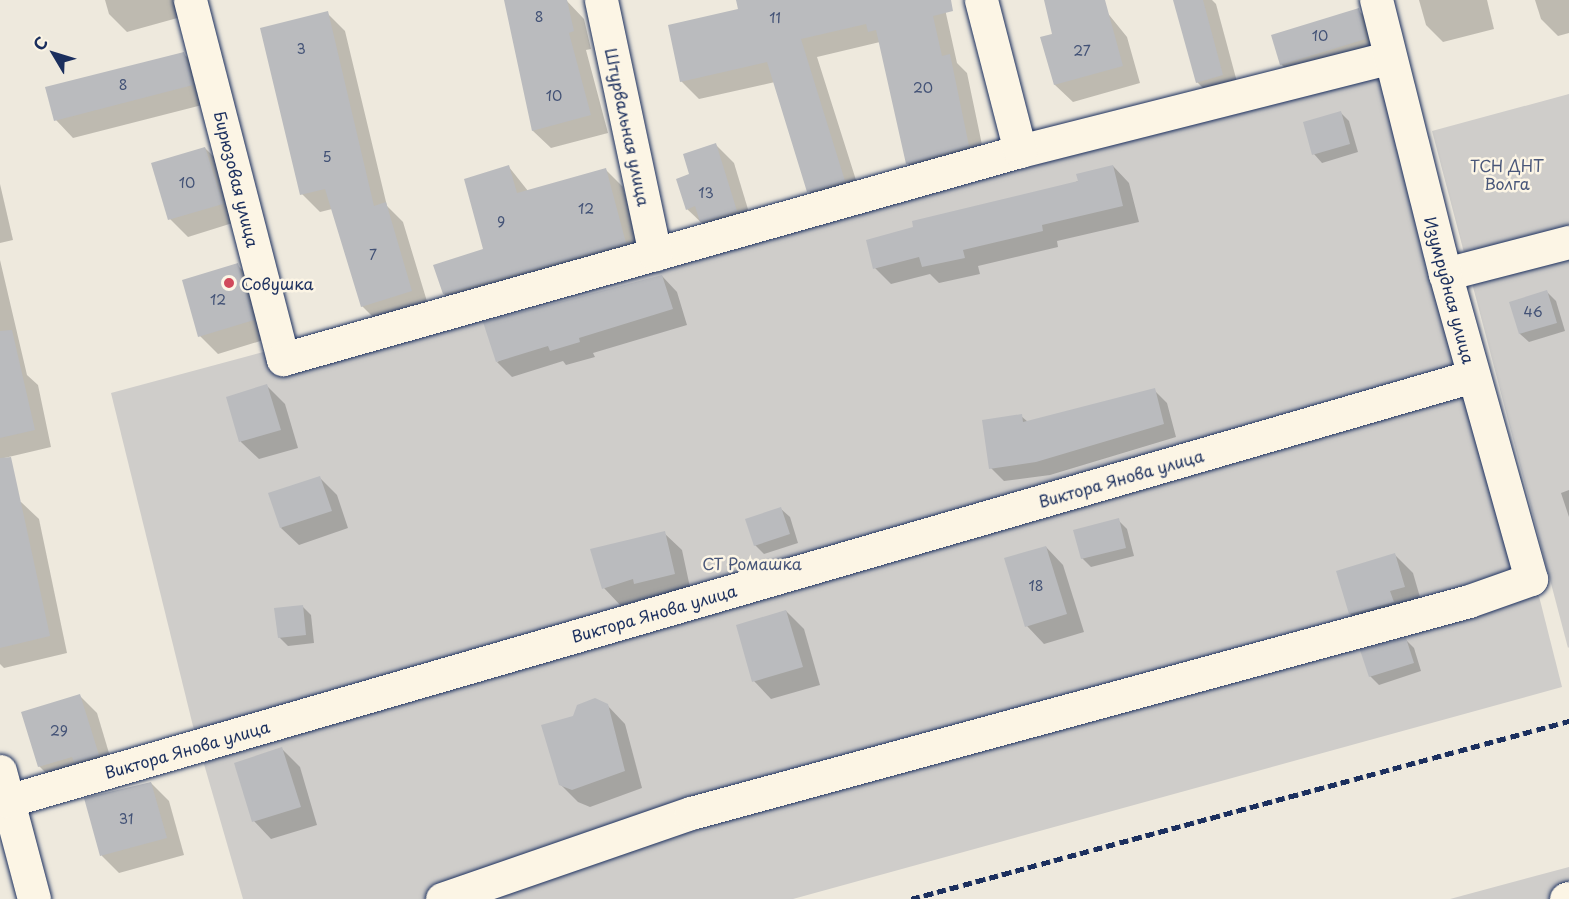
<!DOCTYPE html>
<html>
<head>
<meta charset="utf-8">
<style>
	body { margin:0 }
	#map { position:relative; width:1569px; height:899px; overflow:hidden; background:#eee9dd; font-family:"Playpen Sans",sans-serif }
	div>[style] { position:absolute }
	.green>* { inset:0; background:#cfcdca }
	.shadow>* { inset:0; background:#0003 }
	.building>* { inset:0; background:#babbbe }
	.roads { filter:drop-shadow(0 0 2px #1b2f5e) drop-shadow(0 0 2px #1b2f5e) }
	.street>* { height:33px; margin:-16.5px; padding:0 16.5px; transform-origin:16.5px; border-radius:16.5px; background:#fcf5e5 }
	.rail>* { height:4.5px; margin-top:-2.25px; transform-origin:0; background:repeating-linear-gradient(90deg,#1b2f5e 0 9px,transparent 0 13.5px) }
	.dots>* { width:16px; height:16px; translate:-50% -50%; box-sizing:border-box; border:3px solid #fcf5e5; border-radius:50% }
	span { translate:-50% -50%; white-space:nowrap; text-align:center; line-height:1.15; -webkit-text-stroke:5px #fcf5e5; paint-order:stroke }
	.number-label { font-size:14px; color:#435276 }
	.number-label span { -webkit-text-stroke-width:0 }
	.street-label { font-size:16px; color:#1b2f5e }
	.park-label { font-size:16px; color:#485679 }
	.poi-label { font-size:16px; color:#1b2f5e }
	.left { translate:0 -50%; text-align:left }
	.north { position:absolute; left:24px; top:24px; width:60px; height:60px; -webkit-text-stroke:4px #fcf5e5; paint-order:stroke; rotate:308deg; font-size:16px; font-weight:700; line-height:24px; text-align:center; color:#1b2f5e }
	.north::after { content:''; display:block; margin:auto; width:21px; height:27px; background:#1b2f5e; clip-path:polygon(50% 0,100% 100%,50% 72%,0 100%) }
</style>
</head>
<body>
<div id="map">
	<div class="green">
		<div style="clip-path:polygon(1400px 47px,1562px 687px,793px 899px,243px 899px,193px 726px,111px 393px)"></div>
		<div style="clip-path:polygon(1569px 94px,1569px 647px,1568px 648px,1432px 131px)"></div>
		<div style="clip-path:polygon(1569px 867px,1569px 899px,1450px 899px)"></div>
	</div>
	<div class="shadow">
		<div style="clip-path:polygon(105px 0,177px 0,181px 17px,127px 32px,109px 14px)"></div>
		<div style="clip-path:polygon(505px 0,566px 0,584px 19px,591px 49px,586px 50px,608px 133px,551px 148px,533px 131px)"></div>
		<div style="clip-path:polygon(738px 0,943px 0,957px 63px,967px 73px,986px 164px,925px 181px,907px 163px,880px 42px,817px 57px,862px 199px,826px 209px,809px 191px,775px 82px,699px 99px,681px 81px,740px 10px)"></div>
		<div style="clip-path:polygon(1046px 0,1097px 0,1127px 37px,1140px 83px,1073px 102px,1055px 85px,1054px 35px)"></div>
		<div style="clip-path:polygon(1174px 0,1212px 0,1216px 4px,1240px 93px,1215px 100px,1197px 82px)"></div>
		<div style="clip-path:polygon(1419px 0,1487px 0,1494px 29px,1443px 42px,1426px 25px)"></div>
		<div style="clip-path:polygon(1535px 0,1569px 0,1569px 33px,1558px 36px,1541px 19px)"></div>
		<div style="clip-path:polygon(1358px 10px,1376px 28px,1383px 56px,1299px 82px,1281px 64px)"></div>
		<div style="clip-path:polygon(327px 13px,345px 31px,387px 206px,403px 222px,429px 308px,380px 324px,362px 306px,332px 209px,320px 212px,302px 194px)"></div>
		<div style="clip-path:polygon(184px 54px,201px 72px,210px 103px,73px 138px,56px 120px)"></div>
		<div style="clip-path:polygon(1340px 112px,1349px 121px,1358px 152px,1322px 163px,1314px 154px)"></div>
		<div style="clip-path:polygon(716px 145px,734px 163px,754px 229px,705px 226px,687px 209px,691px 175px)"></div>
		<div style="clip-path:polygon(205px 148px,223px 166px,239px 221px,188px 237px,170px 219px)"></div>
		<div style="clip-path:polygon(1113px 166px,1129px 183px,1139px 222px,1057px 241px,1058px 247px,978px 266px,980px 274px,939px 283px,930px 274px,891px 284px,875px 268px)"></div>
		<div style="clip-path:polygon(509px 167px,528px 191px,606px 170px,623px 187px,642px 259px,461px 310px,444px 294px,485px 250px)"></div>
		<div style="clip-path:polygon(0 184px,13px 240px,0 243px)"></div>
		<div style="clip-path:polygon(0 260px,27px 375px,38px 385px,51px 447px,0 459px)"></div>
		<div style="clip-path:polygon(237px 265px,255px 282px,270px 338px,218px 354px,200px 336px)"></div>
		<div style="clip-path:polygon(662px 276px,677px 292px,687px 325px,593px 353px,595px 357px,566px 365px,563px 361px,512px 377px,497px 362px)"></div>
		<div style="clip-path:polygon(1547px 292px,1556px 301px,1565px 331px,1529px 342px,1520px 334px,1511px 303px)"></div>
		<div style="clip-path:polygon(267px 386px,285px 404px,298px 448px,259px 459px,241px 442px,228px 398px)"></div>
		<div style="clip-path:polygon(1154px 390px,1167px 403px,1176px 437px,1050px 475px,1004px 481px,991px 468px,1021px 416px,1028px 422px)"></div>
		<div style="clip-path:polygon(320px 478px,337px 495px,348px 528px,299px 545px,281px 528px)"></div>
		<div style="clip-path:polygon(1569px 490px,1569px 517px,1561px 493px)"></div>
		<div style="clip-path:polygon(21px 502px,39px 519px,67px 653px,4px 668px,0 664px,0 505px)"></div>
		<div style="clip-path:polygon(781px 509px,790px 517px,798px 543px,764px 554px,755px 545px)"></div>
		<div style="clip-path:polygon(1118px 520px,1127px 529px,1134px 556px,1091px 567px,1082px 558px)"></div>
		<div style="clip-path:polygon(664px 533px,682px 550px,691px 592px,654px 601px,650px 597px,621px 606px,604px 588px)"></div>
		<div style="clip-path:polygon(1046px 547px,1063px 565px,1084px 632px,1044px 644px,1027px 626px)"></div>
		<div style="clip-path:polygon(1395px 555px,1413px 573px,1422px 604px,1368px 631px,1350px 614px)"></div>
		<div style="clip-path:polygon(302px 606px,311px 615px,314px 643px,288px 646px,279px 637px)"></div>
		<div style="clip-path:polygon(786px 611px,804px 629px,820px 685px,771px 699px,754px 681px)"></div>
		<div style="clip-path:polygon(1405px 639px,1414px 648px,1421px 671px,1379px 685px,1370px 676px)"></div>
		<div style="clip-path:polygon(79px 695px,97px 713px,115px 773px,57px 784px,39px 766px)"></div>
		<div style="clip-path:polygon(607px 705px,625px 724px,642px 788px,590px 807px,578px 802px,560px 784px)"></div>
		<div style="clip-path:polygon(282px 749px,300px 767px,317px 825px,271px 839px,254px 821px)"></div>
		<div style="clip-path:polygon(151px 783px,169px 801px,184px 855px,119px 873px,102px 856px,86px 799px)"></div>
	</div>
	<div class="building">
		<div style="clip-path:polygon(504px 0,567px 0,574px 31px,569px 33px,591px 115px,532px 131px)"></div>
		<div style="clip-path:polygon(736px 0,951px 0,953px 11px,933px 16px,942px 56px,950px 54px,969px 146px,906px 164px,876px 30px,868px 32px,866px 24px,801px 39px,845px 181px,807px 192px,767px 62px,680px 82px,668px 25px,738px 9px)"></div>
		<div style="clip-path:polygon(1044px 0,1105px 0,1123px 66px,1054px 85px,1040px 37px,1052px 34px)"></div>
		<div style="clip-path:polygon(1173px 0,1203px 0,1223px 75px,1196px 83px)"></div>
		<div style="clip-path:polygon(1359px 8px,1366px 39px,1280px 65px,1271px 35px)"></div>
		<div style="clip-path:polygon(328px 11px,374px 206px,386px 202px,412px 291px,361px 307px,325px 189px,300px 195px,260px 28px)"></div>
		<div style="clip-path:polygon(184px 52px,193px 85px,54px 121px,45px 87px)"></div>
		<div style="clip-path:polygon(1341px 111px,1350px 144px,1312px 155px,1303px 122px)"></div>
		<div style="clip-path:polygon(716px 143px,737px 211px,700px 222px,695px 206px,686px 210px,676px 179px,689px 174px,683px 154px)"></div>
		<div style="clip-path:polygon(205px 147px,223px 204px,168px 220px,151px 163px)"></div>
		<div style="clip-path:polygon(509px 165px,517px 193px,606px 168px,626px 243px,443px 294px,433px 265px,483px 249px,464px 179px)"></div>
		<div style="clip-path:polygon(1113px 165px,1123px 206px,1042px 225px,1043px 231px,963px 250px,965px 258px,922px 267px,919px 257px,873px 269px,866px 240px,913px 227px,912px 221px,1078px 181px,1076px 174px)"></div>
		<div style="clip-path:polygon(238px 263px,254px 320px,198px 337px,182px 280px)"></div>
		<div style="clip-path:polygon(662px 275px,673px 309px,579px 338px,580px 342px,550px 351px,548px 346px,496px 362px,483px 322px)"></div>
		<div style="clip-path:polygon(1547px 290px,1557px 323px,1519px 334px,1509px 302px)"></div>
		<div style="clip-path:polygon(12px 330px,35px 430px,0 438px,0 331px)"></div>
		<div style="clip-path:polygon(267px 384px,281px 430px,239px 442px,226px 397px)"></div>
		<div style="clip-path:polygon(1155px 388px,1164px 424px,1036px 462px,989px 469px,982px 420px,1022px 414px,1023px 422px)"></div>
		<div style="clip-path:polygon(11px 457px,50px 636px,0 648px,0 458px)"></div>
		<div style="clip-path:polygon(320px 476px,332px 511px,280px 528px,268px 493px)"></div>
		<div style="clip-path:polygon(781px 507px,790px 534px,754px 546px,745px 519px)"></div>
		<div style="clip-path:polygon(1119px 518px,1126px 548px,1081px 559px,1073px 530px)"></div>
		<div style="clip-path:polygon(665px 531px,675px 574px,634px 584px,633px 579px,602px 589px,590px 549px)"></div>
		<div style="clip-path:polygon(1046px 546px,1067px 614px,1025px 627px,1004px 558px)"></div>
		<div style="clip-path:polygon(1395px 553px,1405px 587px,1390px 591px,1394px 602px,1349px 614px,1336px 571px)"></div>
		<div style="clip-path:polygon(303px 605px,306px 635px,278px 638px,274px 608px)"></div>
		<div style="clip-path:polygon(786px 610px,803px 667px,752px 682px,736px 625px)"></div>
		<div style="clip-path:polygon(1406px 638px,1414px 663px,1369px 677px,1360px 650px)"></div>
		<div style="clip-path:polygon(80px 694px,99px 755px,74px 762px,72px 757px,38px 767px,21px 712px)"></div>
		<div style="clip-path:polygon(595px 698px,608px 704px,625px 771px,572px 790px,559px 785px,541px 725px,573px 716px,577px 705px)"></div>
		<div style="clip-path:polygon(282px 747px,301px 807px,252px 822px,234px 763px)"></div>
		<div style="clip-path:polygon(151px 782px,167px 838px,100px 856px,84px 798px)"></div>
	</div>
	<div class="roads">
		<div class="street">
			<div style="left:190px;top:0;width:371px;rotate:75.5deg"></div>
			<div style="left:283px;top:359px;width:766px;rotate:-15.76deg"></div>
			<div style="left:1020px;top:151px;width:380px;rotate:-14.2deg"></div>
			<div style="left:601px;top:0;width:260px;rotate:78deg"></div>
			<div style="left:981px;top:0;width:156px;rotate:75.5deg"></div>
			<div style="left:1445px;top:274px;width:128px;rotate:-14.5deg"></div>
			<div style="left:0;top:771px;width:132px;rotate:75.1deg"></div>
			<div style="left:7px;top:801px;width:1526px;rotate:-16.17deg"></div>
			<div style="left:442px;top:899px;width:263px;rotate:-19.1deg"></div>
			<div style="left:691px;top:813px;width:806px;rotate:-15.24deg"></div>
			<div style="left:1469px;top:601px;width:66px;rotate:-19.5deg"></div>
			<div style="left:1531px;top:579px;width:317px;rotate:-105.7deg"></div>
			<div style="left:1445px;top:274px;width:283px;rotate:-104.1deg"></div>
			<div style="left:1566px;top:899px;width:3px;rotate:-18deg"></div>
		</div>
	</div>
	<div class="rail">
		<div style="left:911px;top:899px;width:682px;rotate:-15.14deg"></div>
	</div>
	<div class="dots">
		<div style="left:229px;top:283px;background:#d1495b"></div>
	</div>
	<div class="number-label">
		<span style="left:539px;top:17px">8</span>
		<span style="left:775px;top:18px">11</span>
		<span style="left:1320px;top:36px">10</span>
		<span style="left:301px;top:49px">3</span>
		<span style="left:1082px;top:51px">27</span>
		<span style="left:123px;top:85px">8</span>
		<span style="left:923px;top:88px">20</span>
		<span style="left:554px;top:96px">10</span>
		<span style="left:327px;top:157px">5</span>
		<span style="left:187px;top:183px">10</span>
		<span style="left:706px;top:193px">13</span>
		<span style="left:586px;top:209px">12</span>
		<span style="left:501px;top:222px">9</span>
		<span style="left:373px;top:255px">7</span>
		<span style="left:218px;top:300px">12</span>
		<span style="left:1533px;top:312px">46</span>
		<span style="left:1036px;top:586px">18</span>
		<span style="left:59px;top:731px">29</span>
		<span style="left:126px;top:819px">31</span>
	</div>
	<div class="street-label">
		<span style="left:628px;top:127px;rotate:78deg">Штурвальная улица</span>
		<span style="left:237px;top:179px;rotate:76deg">Бирюзовая улица</span>
		<span style="left:1450px;top:290px;rotate:75deg">Изумрудная улица</span>
		<span style="left:1121px;top:478px;rotate:-16deg">Виктора Янова улица</span>
		<span style="left:654px;top:613px;rotate:-16deg">Виктора Янова улица</span>
		<span style="left:187px;top:749px;rotate:-16deg">Виктора Янова улица</span>
	</div>
	<div class="park-label">
		<span style="left:1507px;top:174px">ТСН ДНТ<br>Волга</span>
		<span style="left:752px;top:563px">СТ Ромашка</span>
	</div>
	<div class="poi-label">
		<span class="left" style="left:241px;top:283px">Совушка</span>
	</div>
	<div class="north">С</div>
</div>
</body>
</html>
